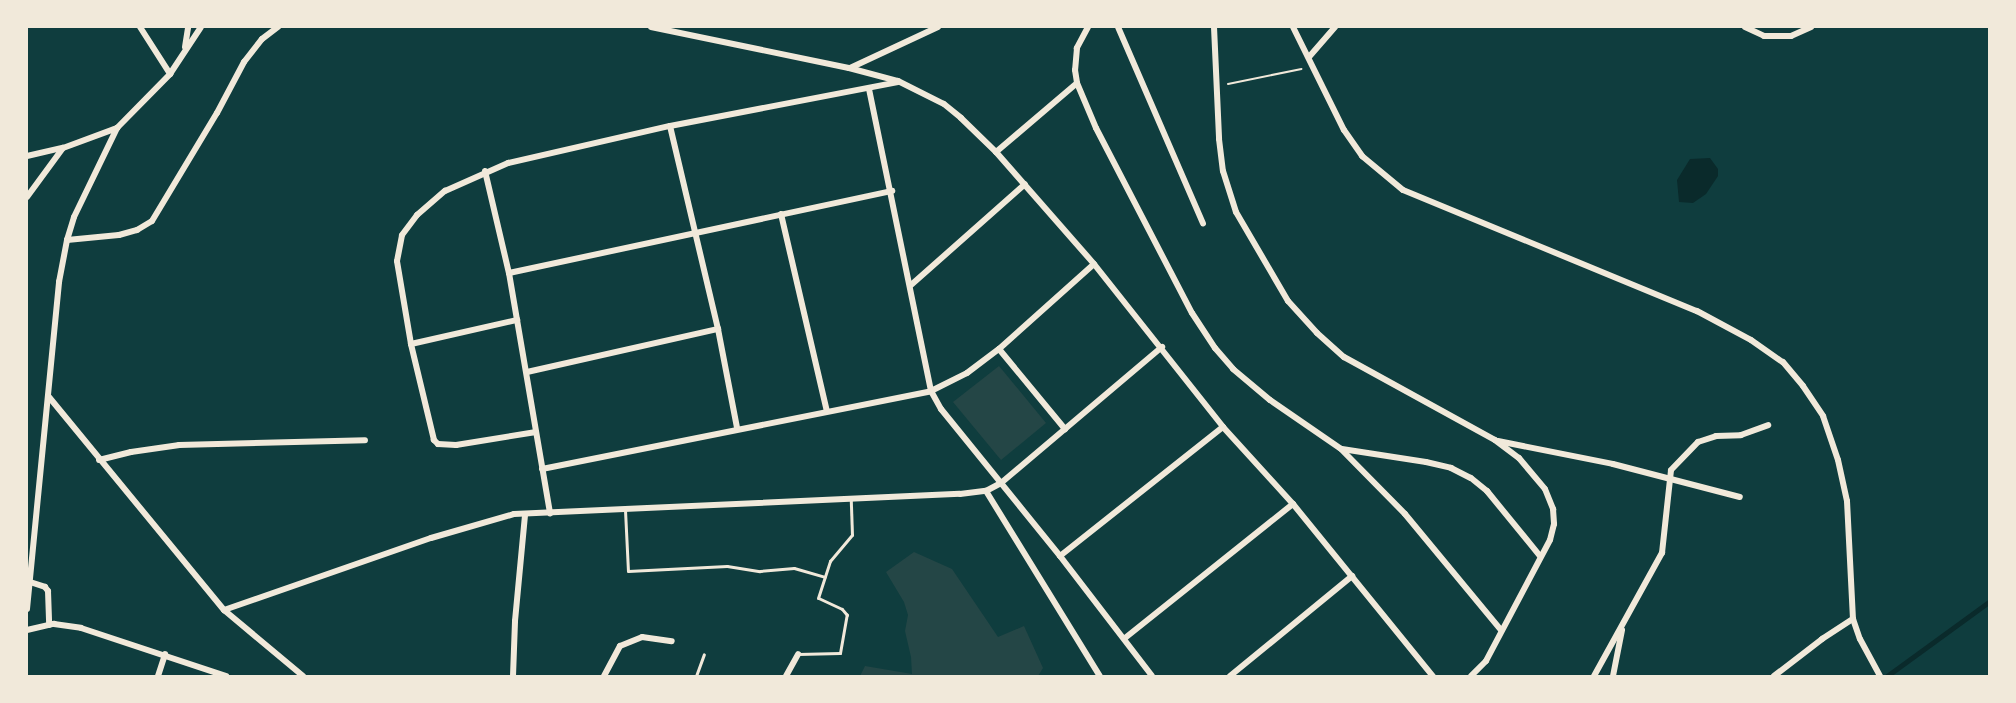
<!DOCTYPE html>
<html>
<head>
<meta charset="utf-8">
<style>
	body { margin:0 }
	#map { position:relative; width:2016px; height:703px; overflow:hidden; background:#0f3d3e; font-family:"Golos Text",sans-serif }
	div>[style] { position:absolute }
	.green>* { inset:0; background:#244646 }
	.water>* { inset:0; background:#0a2a2b }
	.stream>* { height:4.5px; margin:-2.25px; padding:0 2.25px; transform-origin:2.25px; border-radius:2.25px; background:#0a2a2b }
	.path>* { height:2px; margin:-1px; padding:0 1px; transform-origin:1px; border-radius:1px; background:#f1e9da }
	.service>* { height:3px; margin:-1.5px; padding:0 1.5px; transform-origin:1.5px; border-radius:1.5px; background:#f1e9da }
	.minor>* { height:6px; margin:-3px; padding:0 3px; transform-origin:3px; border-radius:3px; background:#f1e9da }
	span { translate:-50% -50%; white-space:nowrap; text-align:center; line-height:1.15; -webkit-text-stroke:6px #f1e9da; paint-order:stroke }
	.frame { position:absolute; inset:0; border:28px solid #f1e9da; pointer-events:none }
</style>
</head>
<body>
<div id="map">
	<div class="green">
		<div style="clip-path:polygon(999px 366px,1046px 423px,1001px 460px,953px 402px)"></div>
		<div style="clip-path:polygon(914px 552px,952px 569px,998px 637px,1024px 626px,1043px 668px,1038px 676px,860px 676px,865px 666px,912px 674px,911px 657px,905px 631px,908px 615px,904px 602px,886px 572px)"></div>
	</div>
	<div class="water">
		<div style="clip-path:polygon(1710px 158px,1718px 169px,1718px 176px,1706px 194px,1693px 203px,1679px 202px,1677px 180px,1690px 159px)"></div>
	</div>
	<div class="stream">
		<div style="left:1887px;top:676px;width:126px;rotate:-36deg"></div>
	</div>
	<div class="path">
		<div style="left:1228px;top:84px;width:75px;rotate:-11.6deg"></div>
	</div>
	<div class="service">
		<div style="left:625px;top:510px;width:61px;rotate:87.2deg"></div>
		<div style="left:628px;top:571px;width:99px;rotate:-2.9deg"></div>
		<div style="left:727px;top:566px;width:33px;rotate:9deg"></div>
		<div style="left:760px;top:571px;width:34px;rotate:-5deg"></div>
		<div style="left:794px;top:568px;width:32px;rotate:16deg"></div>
		<div style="left:798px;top:654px;width:42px;rotate:-1.4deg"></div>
		<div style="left:840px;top:653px;width:39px;rotate:-80deg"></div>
		<div style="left:847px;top:615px;width:8px;rotate:-130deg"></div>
		<div style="left:842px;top:609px;width:26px;rotate:-155deg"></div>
		<div style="left:818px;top:598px;width:39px;rotate:-72deg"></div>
		<div style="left:830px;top:561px;width:34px;rotate:-50deg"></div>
		<div style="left:852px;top:535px;width:35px;rotate:-92deg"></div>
		<div style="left:696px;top:676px;width:23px;rotate:-70deg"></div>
	</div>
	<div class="minor">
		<div style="left:140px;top:27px;width:56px;rotate:57.4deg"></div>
		<div style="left:651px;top:27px;width:202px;rotate:11.7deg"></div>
		<div style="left:849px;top:68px;width:51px;rotate:14.9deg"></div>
		<div style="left:898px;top:81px;width:51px;rotate:26.6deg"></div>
		<div style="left:944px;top:104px;width:22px;rotate:39deg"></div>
		<div style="left:961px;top:118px;width:49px;rotate:44.2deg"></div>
		<div style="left:996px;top:152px;width:149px;rotate:48.8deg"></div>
		<div style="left:1094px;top:264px;width:208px;rotate:51.6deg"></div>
		<div style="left:1223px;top:427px;width:104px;rotate:47.7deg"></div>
		<div style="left:1293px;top:504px;width:222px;rotate:50.9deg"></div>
		<div style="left:1088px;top:27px;width:24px;rotate:118deg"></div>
		<div style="left:1077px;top:48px;width:22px;rotate:95deg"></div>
		<div style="left:1075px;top:70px;width:13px;rotate:81deg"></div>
		<div style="left:1077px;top:83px;width:49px;rotate:67.1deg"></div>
		<div style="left:1096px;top:128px;width:208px;rotate:62.6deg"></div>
		<div style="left:1192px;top:313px;width:42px;rotate:56.7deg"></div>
		<div style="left:1215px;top:348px;width:28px;rotate:49deg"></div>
		<div style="left:1233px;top:369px;width:48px;rotate:40deg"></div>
		<div style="left:1270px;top:400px;width:86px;rotate:34.6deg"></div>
		<div style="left:1341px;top:449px;width:91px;rotate:45.4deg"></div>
		<div style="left:1405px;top:514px;width:151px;rotate:50.4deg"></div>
		<div style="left:1118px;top:27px;width:214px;rotate:66.6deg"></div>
		<div style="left:1214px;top:27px;width:112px;rotate:87.4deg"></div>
		<div style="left:1219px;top:139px;width:32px;rotate:83deg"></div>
		<div style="left:1223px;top:171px;width:43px;rotate:72.4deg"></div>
		<div style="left:1236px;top:212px;width:103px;rotate:59.7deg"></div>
		<div style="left:1288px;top:301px;width:43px;rotate:47.8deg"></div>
		<div style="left:1317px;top:333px;width:36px;rotate:42deg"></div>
		<div style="left:1344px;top:357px;width:172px;rotate:28.8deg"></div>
		<div style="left:1495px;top:440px;width:30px;rotate:37deg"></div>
		<div style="left:1519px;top:458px;width:40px;rotate:50deg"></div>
		<div style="left:1545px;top:489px;width:22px;rotate:68deg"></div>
		<div style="left:1553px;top:509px;width:15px;rotate:86deg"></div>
		<div style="left:1554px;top:524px;width:16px;rotate:104deg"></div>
		<div style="left:1550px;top:540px;width:137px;rotate:117.9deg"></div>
		<div style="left:1486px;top:661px;width:21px;rotate:135deg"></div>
		<div style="left:1293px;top:27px;width:115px;rotate:63.7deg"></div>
		<div style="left:1344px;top:130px;width:32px;rotate:55deg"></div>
		<div style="left:1362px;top:156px;width:53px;rotate:39.7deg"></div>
		<div style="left:1403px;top:190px;width:318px;rotate:22.4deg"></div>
		<div style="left:1697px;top:311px;width:61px;rotate:28.2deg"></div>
		<div style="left:1751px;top:340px;width:39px;rotate:35deg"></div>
		<div style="left:1783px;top:362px;width:31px;rotate:50deg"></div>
		<div style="left:1803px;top:386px;width:36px;rotate:56deg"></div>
		<div style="left:1823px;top:416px;width:46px;rotate:71.2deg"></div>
		<div style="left:1838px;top:460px;width:42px;rotate:77.6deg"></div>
		<div style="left:1847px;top:501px;width:118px;rotate:87.1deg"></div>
		<div style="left:1853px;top:619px;width:21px;rotate:71deg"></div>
		<div style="left:1860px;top:639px;width:42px;rotate:61.6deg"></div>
		<div style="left:1745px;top:27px;width:21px;rotate:25deg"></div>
		<div style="left:1764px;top:36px;width:27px"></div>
		<div style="left:1791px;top:36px;width:22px;rotate:-24deg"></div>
		<div style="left:185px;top:47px;width:20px;rotate:-81deg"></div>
		<div style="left:1309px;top:57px;width:40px;rotate:-49deg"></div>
		<div style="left:850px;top:68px;width:97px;rotate:-25deg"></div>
		<div style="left:869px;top:89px;width:308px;rotate:78.4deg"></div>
		<div style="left:931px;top:391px;width:40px;rotate:-26.6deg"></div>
		<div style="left:967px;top:373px;width:40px;rotate:-37deg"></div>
		<div style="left:999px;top:349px;width:127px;rotate:-41.8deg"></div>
		<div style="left:670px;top:126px;width:209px;rotate:76.7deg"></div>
		<div style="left:718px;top:329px;width:101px;rotate:79.1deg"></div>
		<div style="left:996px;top:152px;width:106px;rotate:-40.4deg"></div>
		<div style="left:27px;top:156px;width:37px;rotate:-13deg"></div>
		<div style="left:63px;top:148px;width:58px;rotate:-20.3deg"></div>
		<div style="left:485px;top:171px;width:105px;rotate:76.8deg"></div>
		<div style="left:509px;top:273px;width:244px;rotate:80.3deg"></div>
		<div style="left:27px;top:197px;width:61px;rotate:-53.7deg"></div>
		<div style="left:781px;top:214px;width:202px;rotate:76.9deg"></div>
		<div style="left:67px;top:240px;width:52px;rotate:-5.5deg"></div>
		<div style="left:119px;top:235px;width:19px;rotate:-16deg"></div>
		<div style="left:137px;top:230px;width:17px;rotate:-31deg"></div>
		<div style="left:152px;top:221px;width:126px;rotate:-59deg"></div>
		<div style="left:217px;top:113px;width:58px;rotate:-62.1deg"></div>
		<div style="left:244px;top:62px;width:29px;rotate:-52deg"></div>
		<div style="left:262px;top:39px;width:20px;rotate:-37deg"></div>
		<div style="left:509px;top:273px;width:392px;rotate:-12.1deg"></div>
		<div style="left:911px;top:285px;width:152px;rotate:-41.5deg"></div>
		<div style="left:411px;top:344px;width:109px;rotate:-12.8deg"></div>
		<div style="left:999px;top:349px;width:104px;rotate:50.5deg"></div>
		<div style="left:527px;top:372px;width:196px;rotate:-12.7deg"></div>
		<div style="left:49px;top:397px;width:276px;rotate:50.6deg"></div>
		<div style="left:224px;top:610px;width:103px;rotate:39.9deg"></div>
		<div style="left:536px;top:432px;width:81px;rotate:170.8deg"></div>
		<div style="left:456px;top:445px;width:18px;rotate:-177deg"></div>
		<div style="left:438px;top:444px;width:6px;rotate:-135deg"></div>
		<div style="left:434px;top:440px;width:99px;rotate:-103.5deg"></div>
		<div style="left:411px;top:344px;width:84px;rotate:-99.6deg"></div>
		<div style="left:397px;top:261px;width:26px;rotate:-79deg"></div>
		<div style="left:402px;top:235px;width:25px;rotate:-53deg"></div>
		<div style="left:417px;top:215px;width:37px;rotate:-41deg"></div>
		<div style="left:445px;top:191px;width:69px;rotate:-24deg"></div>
		<div style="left:508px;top:163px;width:166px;rotate:-12.9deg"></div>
		<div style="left:670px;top:126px;width:232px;rotate:-10.9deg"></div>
		<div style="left:1498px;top:441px;width:117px;rotate:11.3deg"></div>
		<div style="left:1613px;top:464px;width:131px;rotate:14.6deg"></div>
		<div style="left:1342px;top:449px;width:85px;rotate:8.8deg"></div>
		<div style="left:1426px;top:462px;width:26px;rotate:13deg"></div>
		<div style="left:1451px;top:468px;width:22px;rotate:27deg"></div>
		<div style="left:1471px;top:478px;width:21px;rotate:39deg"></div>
		<div style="left:1487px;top:491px;width:84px;rotate:50.8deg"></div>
		<div style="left:99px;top:460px;width:33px;rotate:-14deg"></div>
		<div style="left:131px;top:452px;width:49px;rotate:-8.3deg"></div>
		<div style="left:179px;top:445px;width:186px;rotate:-1.5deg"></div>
		<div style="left:542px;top:469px;width:397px;rotate:-11.3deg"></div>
		<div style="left:931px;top:391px;width:21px;rotate:61deg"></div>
		<div style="left:941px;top:409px;width:189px;rotate:51deg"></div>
		<div style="left:1060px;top:556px;width:151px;rotate:52.5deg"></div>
		<div style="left:986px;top:491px;width:217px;rotate:58.4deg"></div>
		<div style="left:1060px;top:556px;width:208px;rotate:-38.4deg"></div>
		<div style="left:27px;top:581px;width:19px;rotate:18deg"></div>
		<div style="left:45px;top:587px;width:5px;rotate:53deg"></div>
		<div style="left:48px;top:591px;width:34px;rotate:88deg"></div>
		<div style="left:27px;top:609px;width:329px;rotate:-84.4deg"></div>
		<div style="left:59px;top:282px;width:43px;rotate:-79.2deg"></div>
		<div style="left:67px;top:240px;width:24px;rotate:-73deg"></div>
		<div style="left:74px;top:217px;width:99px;rotate:-64.2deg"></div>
		<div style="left:117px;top:128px;width:76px;rotate:-45.5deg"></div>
		<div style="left:170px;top:74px;width:56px;rotate:-56.6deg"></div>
		<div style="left:224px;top:610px;width:219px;rotate:-19.2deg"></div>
		<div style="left:431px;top:538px;width:86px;rotate:-16.1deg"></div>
		<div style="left:514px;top:514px;width:446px;rotate:-2.6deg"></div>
		<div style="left:960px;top:494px;width:26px;rotate:-7deg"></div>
		<div style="left:986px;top:491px;width:17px;rotate:-28deg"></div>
		<div style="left:1001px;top:483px;width:211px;rotate:-40.2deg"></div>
		<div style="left:27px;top:630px;width:28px;rotate:-13deg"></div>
		<div style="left:54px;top:624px;width:27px;rotate:8deg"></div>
		<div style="left:81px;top:628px;width:153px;rotate:18.3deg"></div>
		<div style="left:1125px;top:638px;width:215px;rotate:-38.6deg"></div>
		<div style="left:158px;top:676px;width:23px;rotate:-72deg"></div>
		<div style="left:513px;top:676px;width:55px;rotate:-87.9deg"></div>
		<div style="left:515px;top:621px;width:106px;rotate:-84.6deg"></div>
		<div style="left:604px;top:676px;width:34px;rotate:-62deg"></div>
		<div style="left:620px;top:646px;width:24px;rotate:-22deg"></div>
		<div style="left:642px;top:637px;width:30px;rotate:8deg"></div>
		<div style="left:786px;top:676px;width:25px;rotate:-61deg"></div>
		<div style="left:1230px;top:676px;width:158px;rotate:-39.3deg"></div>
		<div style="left:1594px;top:676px;width:141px;rotate:-61.1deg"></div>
		<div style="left:1662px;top:553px;width:83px;rotate:-83.8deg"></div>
		<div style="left:1671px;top:470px;width:39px;rotate:-46deg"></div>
		<div style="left:1698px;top:442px;width:19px;rotate:-18deg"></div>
		<div style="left:1716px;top:436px;width:25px;rotate:-2deg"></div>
		<div style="left:1741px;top:435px;width:29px;rotate:-20deg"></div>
		<div style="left:1613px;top:676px;width:47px;rotate:-78.9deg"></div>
		<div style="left:1774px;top:676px;width:61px;rotate:-37.6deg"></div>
		<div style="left:1822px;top:639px;width:37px;rotate:-33deg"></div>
	</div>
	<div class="frame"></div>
</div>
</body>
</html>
